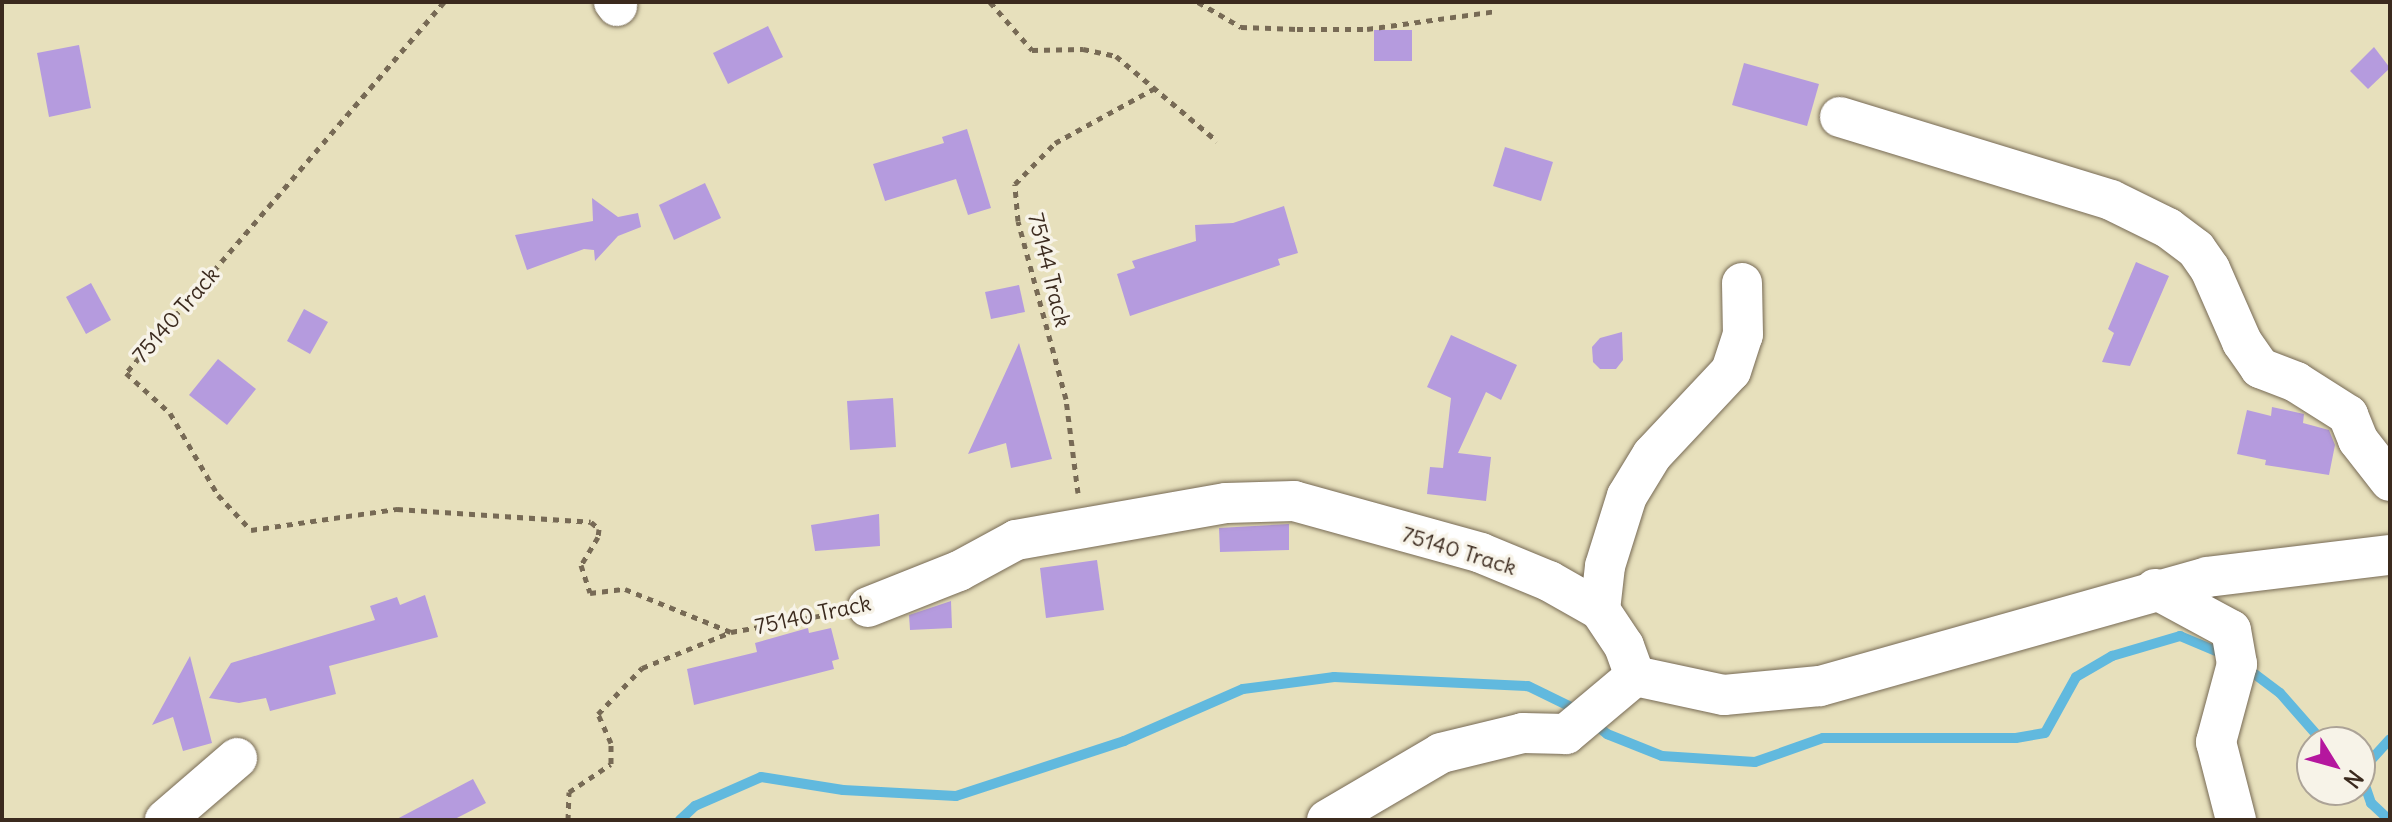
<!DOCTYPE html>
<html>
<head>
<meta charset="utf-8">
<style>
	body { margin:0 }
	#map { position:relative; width:2392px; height:822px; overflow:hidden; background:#e7e0bc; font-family:Delius,sans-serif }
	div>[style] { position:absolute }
	.stream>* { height:10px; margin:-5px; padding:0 5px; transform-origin:5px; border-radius:5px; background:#61b9de }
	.building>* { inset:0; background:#b59bde }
	.path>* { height:5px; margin-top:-2.5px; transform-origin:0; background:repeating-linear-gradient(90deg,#776a55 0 6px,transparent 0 12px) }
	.roads { filter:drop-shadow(0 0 2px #776a55) drop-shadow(0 0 2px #776a55) }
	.street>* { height:40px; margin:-20px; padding:0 20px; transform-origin:20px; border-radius:20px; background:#fff }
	span { translate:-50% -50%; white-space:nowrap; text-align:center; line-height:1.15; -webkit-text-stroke:7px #f7f3e8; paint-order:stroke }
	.street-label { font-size:22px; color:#3b2a1e }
	.frame { position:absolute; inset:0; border:4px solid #3b2a1e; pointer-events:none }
	.north { position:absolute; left:2296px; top:726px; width:80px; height:80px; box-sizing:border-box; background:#f7f3e8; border:2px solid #aca397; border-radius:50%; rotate:127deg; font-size:22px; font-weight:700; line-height:32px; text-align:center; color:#3b2a1e }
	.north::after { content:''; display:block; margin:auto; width:28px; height:36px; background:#b5179e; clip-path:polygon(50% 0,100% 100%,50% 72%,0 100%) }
</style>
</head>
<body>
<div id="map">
	<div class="stream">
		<div style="left:2248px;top:669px;width:40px;rotate:37deg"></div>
		<div style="left:2280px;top:693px;width:65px;rotate:48.7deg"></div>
		<div style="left:1591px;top:721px;width:21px;rotate:39deg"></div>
		<div style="left:1607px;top:734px;width:59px;rotate:21.8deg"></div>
		<div style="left:1662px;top:756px;width:93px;rotate:3.7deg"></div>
		<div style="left:1755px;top:762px;width:72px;rotate:-19.4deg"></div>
		<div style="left:1823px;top:738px;width:193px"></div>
		<div style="left:2016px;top:738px;width:29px;rotate:-10deg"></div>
		<div style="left:2045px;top:733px;width:64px;rotate:-61deg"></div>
		<div style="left:2076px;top:677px;width:42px;rotate:-30.3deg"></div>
		<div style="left:2112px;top:656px;width:71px;rotate:-16.4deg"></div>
		<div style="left:2180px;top:636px;width:47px;rotate:22.7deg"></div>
		<div style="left:2360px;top:771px;width:34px;rotate:71deg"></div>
		<div style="left:2371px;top:803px;width:25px;rotate:43deg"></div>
		<div style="left:2361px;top:771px;width:43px;rotate:-47.8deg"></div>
		<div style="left:680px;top:820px;width:21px;rotate:-43deg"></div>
		<div style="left:695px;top:806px;width:72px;rotate:-23.7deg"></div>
		<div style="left:761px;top:777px;width:83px;rotate:9deg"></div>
		<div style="left:843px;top:790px;width:113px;rotate:3deg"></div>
		<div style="left:956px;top:796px;width:177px;rotate:-18.1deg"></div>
		<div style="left:1124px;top:741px;width:130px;rotate:-23.6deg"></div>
		<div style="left:1243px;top:689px;width:92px;rotate:-7.5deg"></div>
		<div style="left:1334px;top:677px;width:194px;rotate:2.7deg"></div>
		<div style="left:1528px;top:686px;width:57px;rotate:26.1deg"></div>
	</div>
	<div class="building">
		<div style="clip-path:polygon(768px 26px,783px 57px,728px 84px,713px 53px)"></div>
		<div style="clip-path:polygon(1374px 30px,1412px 30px,1412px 61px,1374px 61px)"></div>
		<div style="clip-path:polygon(79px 45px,91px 108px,49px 117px,37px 53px)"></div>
		<div style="clip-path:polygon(2374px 47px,2390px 68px,2368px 89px,2350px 71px)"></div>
		<div style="clip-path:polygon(1744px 63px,1819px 84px,1807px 126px,1732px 105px)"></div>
		<div style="clip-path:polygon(967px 129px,991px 208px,968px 215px,956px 179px,885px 201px,873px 164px,944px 143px,942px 137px)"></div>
		<div style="clip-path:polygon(1505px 147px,1553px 162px,1541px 201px,1493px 186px)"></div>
		<div style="clip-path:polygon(705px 183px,721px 218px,674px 240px,659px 205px)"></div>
		<div style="clip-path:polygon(592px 198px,618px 217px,638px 213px,641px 227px,618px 236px,595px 261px,594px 250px,584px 249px,527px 270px,515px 235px,593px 221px)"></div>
		<div style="clip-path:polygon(1284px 206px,1298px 253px,1278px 259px,1280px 265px,1130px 316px,1117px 274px,1135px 268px,1132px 261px,1196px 241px,1195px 225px,1233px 223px)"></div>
		<div style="clip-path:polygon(2136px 262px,2169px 276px,2130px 366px,2102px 362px,2114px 333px,2108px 329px)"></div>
		<div style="clip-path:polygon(91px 283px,111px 320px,86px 334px,66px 297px)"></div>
		<div style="clip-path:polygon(1019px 285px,1025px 312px,991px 319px,985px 292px)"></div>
		<div style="clip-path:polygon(304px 309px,328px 322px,310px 354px,287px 341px)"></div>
		<div style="clip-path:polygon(1622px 332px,1623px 360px,1616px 369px,1600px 369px,1593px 362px,1592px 347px,1600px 338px)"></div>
		<div style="clip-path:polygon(1451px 335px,1517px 365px,1501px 400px,1486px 392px,1458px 453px,1491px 457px,1486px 501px,1427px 494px,1430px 467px,1443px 468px,1451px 398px,1427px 387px)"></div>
		<div style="clip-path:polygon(1019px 343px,1052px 459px,1011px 468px,1006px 443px,968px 454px)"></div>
		<div style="clip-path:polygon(218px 359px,256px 389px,227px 425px,189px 395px)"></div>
		<div style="clip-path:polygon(893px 398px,896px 447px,850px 450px,847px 401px)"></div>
		<div style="clip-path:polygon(2272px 407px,2304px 414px,2303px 423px,2329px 430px,2335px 445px,2329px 475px,2265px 465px,2266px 460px,2237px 454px,2247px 410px,2271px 416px)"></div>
		<div style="clip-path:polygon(879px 514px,880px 546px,815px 551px,811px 525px)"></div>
		<div style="clip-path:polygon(1289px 524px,1289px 550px,1220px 552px,1219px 528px)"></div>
		<div style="clip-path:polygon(1097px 560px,1104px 610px,1046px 618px,1040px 568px)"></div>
		<div style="clip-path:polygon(425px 595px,438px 637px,329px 666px,336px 694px,270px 711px,266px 698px,239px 703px,209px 698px,231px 663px,375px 620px,370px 606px,397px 597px,400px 605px)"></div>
		<div style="clip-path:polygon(951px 601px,952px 628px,910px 630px,909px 615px)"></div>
		<div style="clip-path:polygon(808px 628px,809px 633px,831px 628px,839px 659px,832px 661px,834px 669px,694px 705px,687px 669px,757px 652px,755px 643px)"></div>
		<div style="clip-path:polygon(190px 656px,212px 743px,183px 751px,173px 717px,152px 725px)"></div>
		<div style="clip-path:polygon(473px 779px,486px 803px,453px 820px,395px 820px)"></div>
	</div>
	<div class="path">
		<div style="left:444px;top:2px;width:489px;rotate:130.6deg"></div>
		<div style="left:126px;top:373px;width:59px;rotate:42.3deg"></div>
		<div style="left:170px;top:413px;width:95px;rotate:59.7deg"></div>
		<div style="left:218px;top:495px;width:48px;rotate:46.7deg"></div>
		<div style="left:251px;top:530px;width:148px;rotate:-8.2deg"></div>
		<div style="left:397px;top:509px;width:194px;rotate:3.8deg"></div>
		<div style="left:591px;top:522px;width:11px;rotate:41deg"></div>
		<div style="left:599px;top:529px;width:8px;rotate:97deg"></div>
		<div style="left:598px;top:537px;width:33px;rotate:121deg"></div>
		<div style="left:581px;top:565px;width:29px;rotate:72deg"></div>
		<div style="left:590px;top:593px;width:35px;rotate:-7deg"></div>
		<div style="left:625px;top:589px;width:114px;rotate:22.1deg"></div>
		<div style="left:731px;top:632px;width:106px;rotate:-10.4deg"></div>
		<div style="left:990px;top:2px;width:64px;rotate:48.8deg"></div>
		<div style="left:1032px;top:50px;width:51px;rotate:-1.1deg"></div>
		<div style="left:1083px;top:49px;width:34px;rotate:12deg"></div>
		<div style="left:1116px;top:56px;width:132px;rotate:40.1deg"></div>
		<div style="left:1198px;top:2px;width:50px;rotate:30.2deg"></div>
		<div style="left:1241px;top:27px;width:56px;rotate:2deg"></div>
		<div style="left:1297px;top:29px;width:70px"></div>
		<div style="left:1367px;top:29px;width:130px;rotate:-7.9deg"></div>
		<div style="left:1078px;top:493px;width:95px;rotate:-97.3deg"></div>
		<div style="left:1066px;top:399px;width:184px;rotate:-105.1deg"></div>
		<div style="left:1018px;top:221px;width:37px;rotate:-95deg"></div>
		<div style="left:1015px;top:184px;width:57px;rotate:-45.7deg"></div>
		<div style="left:1055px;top:143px;width:114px;rotate:-28.8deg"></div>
		<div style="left:568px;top:820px;width:28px;rotate:-88deg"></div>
		<div style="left:569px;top:792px;width:50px;rotate:-33.7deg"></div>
		<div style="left:611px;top:764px;width:21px;rotate:-90deg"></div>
		<div style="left:611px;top:743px;width:32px;rotate:-114deg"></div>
		<div style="left:598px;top:714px;width:64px;rotate:-46.3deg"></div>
		<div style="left:642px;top:668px;width:96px;rotate:-22deg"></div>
	</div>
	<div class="roads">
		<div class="street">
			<div style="left:614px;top:2px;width:5px;rotate:53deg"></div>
			<div style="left:1840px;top:117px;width:283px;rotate:17deg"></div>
			<div style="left:2111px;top:200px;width:64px;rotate:26.2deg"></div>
			<div style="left:2168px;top:228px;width:35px;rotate:37deg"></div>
			<div style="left:2196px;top:249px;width:24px;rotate:55deg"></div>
			<div style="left:2210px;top:269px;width:80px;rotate:66.3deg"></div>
			<div style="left:2242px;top:342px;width:32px;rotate:55deg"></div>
			<div style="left:2260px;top:368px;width:39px;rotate:21deg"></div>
			<div style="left:2296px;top:382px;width:62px;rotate:32.4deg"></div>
			<div style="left:2348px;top:415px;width:27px;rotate:68deg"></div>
			<div style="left:2358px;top:440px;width:52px;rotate:52deg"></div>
			<div style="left:2155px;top:589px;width:86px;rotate:28.3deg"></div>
			<div style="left:2231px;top:630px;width:35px;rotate:80deg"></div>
			<div style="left:2237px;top:664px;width:81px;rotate:105.1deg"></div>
			<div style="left:2216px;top:742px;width:81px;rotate:75.6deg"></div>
			<div style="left:868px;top:607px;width:98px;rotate:-21.6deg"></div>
			<div style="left:959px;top:571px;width:65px;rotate:-28.5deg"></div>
			<div style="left:1016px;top:540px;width:213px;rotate:-10deg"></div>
			<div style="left:1226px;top:503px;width:68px;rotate:-1.7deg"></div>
			<div style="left:1294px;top:501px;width:194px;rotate:15.5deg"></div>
			<div style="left:1481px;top:553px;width:74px;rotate:22.4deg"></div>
			<div style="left:1549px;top:581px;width:59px;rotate:29.6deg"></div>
			<div style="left:1600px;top:610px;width:43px;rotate:56.3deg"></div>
			<div style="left:1624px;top:646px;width:32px;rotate:70deg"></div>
			<div style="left:1600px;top:610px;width:44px;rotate:-83.5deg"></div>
			<div style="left:1605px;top:566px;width:73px;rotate:-72.6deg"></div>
			<div style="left:1627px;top:496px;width:48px;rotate:-58.6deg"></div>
			<div style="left:1652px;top:455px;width:115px;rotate:-46.8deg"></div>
			<div style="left:1731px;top:371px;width:38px;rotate:-72deg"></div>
			<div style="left:1743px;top:335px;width:52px;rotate:-91.1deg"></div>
			<div style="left:1635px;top:676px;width:91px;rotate:12.1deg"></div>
			<div style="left:1724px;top:695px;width:96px;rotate:-5.4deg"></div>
			<div style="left:1820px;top:686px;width:402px;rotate:-15.7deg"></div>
			<div style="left:2207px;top:577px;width:184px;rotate:-6.9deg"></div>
			<div style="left:165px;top:820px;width:95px;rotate:-40.7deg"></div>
			<div style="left:1327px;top:820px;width:132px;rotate:-30.4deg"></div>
			<div style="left:1441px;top:753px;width:84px;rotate:-13.7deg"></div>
			<div style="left:1523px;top:733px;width:43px;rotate:1.3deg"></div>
			<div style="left:1566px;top:734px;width:90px;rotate:-40deg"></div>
		</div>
	</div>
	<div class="street-label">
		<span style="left:1049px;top:270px;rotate:76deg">75144 Track</span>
		<span style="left:176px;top:315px;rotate:-49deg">75140 Track</span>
		<span style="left:1459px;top:551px;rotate:17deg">75140 Track</span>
		<span style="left:813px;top:615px;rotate:-12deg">75140 Track</span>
	</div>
	<div class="frame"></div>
	<div class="north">N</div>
</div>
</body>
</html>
